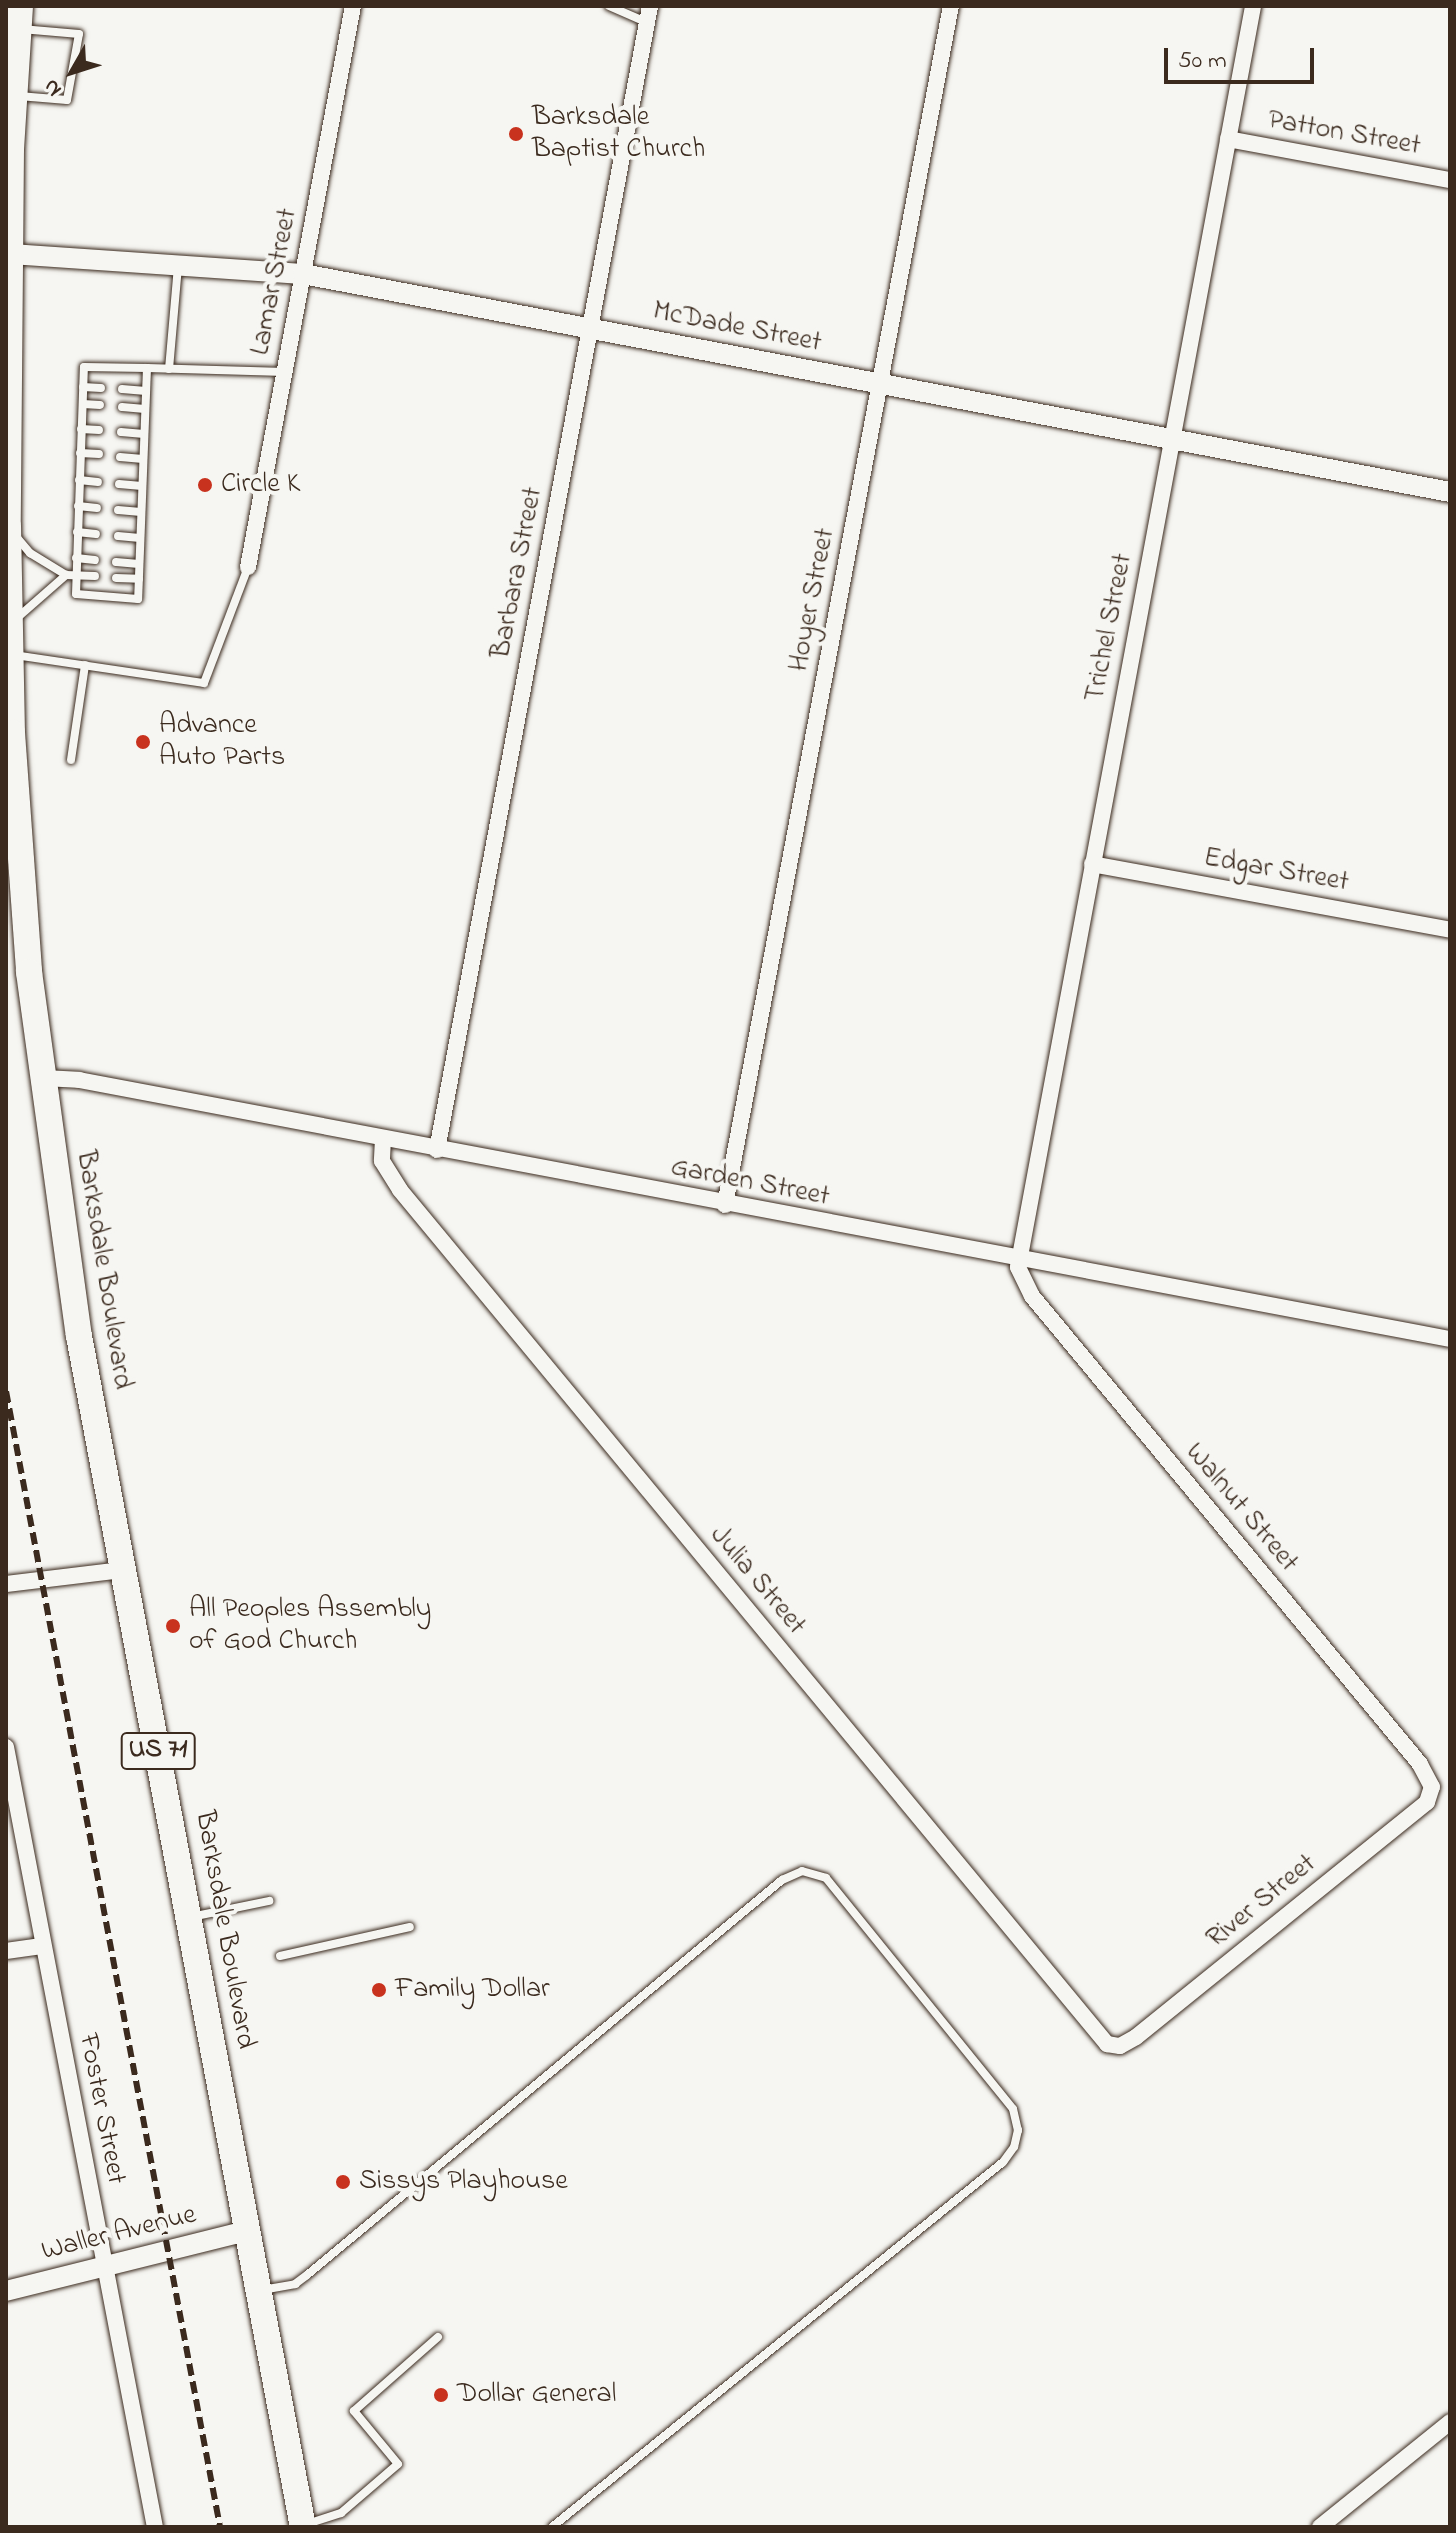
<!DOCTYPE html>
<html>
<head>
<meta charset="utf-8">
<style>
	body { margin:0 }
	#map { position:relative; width:1456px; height:2533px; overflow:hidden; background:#f6f6f2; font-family:"Indie Flower",sans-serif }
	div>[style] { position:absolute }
	.roads { filter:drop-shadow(0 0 2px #3b2a1e) drop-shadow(0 0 2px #3b2a1e) }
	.service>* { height:8px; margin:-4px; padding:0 4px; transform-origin:4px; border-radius:4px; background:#f6f6f2 }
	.minor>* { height:16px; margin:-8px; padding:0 8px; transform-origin:8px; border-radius:8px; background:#f6f6f2 }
	.tertiary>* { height:20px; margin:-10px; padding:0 10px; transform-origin:10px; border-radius:10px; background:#f6f6f2 }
	.primary>* { height:26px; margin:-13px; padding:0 13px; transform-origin:13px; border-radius:13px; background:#f6f6f2 }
	.rail>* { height:6px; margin-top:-3px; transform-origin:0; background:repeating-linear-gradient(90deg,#3b2a1e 0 12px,transparent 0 18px) }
	.dots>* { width:22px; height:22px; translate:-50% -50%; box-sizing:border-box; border:4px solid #f6f6f2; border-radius:50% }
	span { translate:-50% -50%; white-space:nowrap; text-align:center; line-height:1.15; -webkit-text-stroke:8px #f6f6f2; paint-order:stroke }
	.shield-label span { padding:2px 6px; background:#f6f6f2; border:2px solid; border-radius:6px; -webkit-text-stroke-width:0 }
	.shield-label { font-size:26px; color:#3b2a1e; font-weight:700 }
	.poi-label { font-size:28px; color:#3b2a1e }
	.left { translate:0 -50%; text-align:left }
	.street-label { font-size:28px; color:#3b2a1e }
	.frame { position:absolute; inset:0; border:8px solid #3b2a1e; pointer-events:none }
	.north { position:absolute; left:32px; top:32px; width:80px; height:80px; -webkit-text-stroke:6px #f6f6f2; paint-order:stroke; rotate:231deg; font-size:22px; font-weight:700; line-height:32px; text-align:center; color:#3b2a1e }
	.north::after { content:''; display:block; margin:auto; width:28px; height:36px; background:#3b2a1e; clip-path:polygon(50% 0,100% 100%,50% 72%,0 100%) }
	.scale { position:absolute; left:1164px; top:48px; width:150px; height:36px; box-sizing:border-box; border:4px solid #3b2a1e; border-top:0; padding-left:10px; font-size:24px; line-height:28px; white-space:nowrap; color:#3b2a1e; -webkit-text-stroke:6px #f6f6f2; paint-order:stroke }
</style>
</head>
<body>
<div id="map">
	<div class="roads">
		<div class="service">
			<div style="left:609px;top:6px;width:40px;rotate:23.4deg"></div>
			<div style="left:19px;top:96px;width:48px;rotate:4.8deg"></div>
			<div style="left:67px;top:100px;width:67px;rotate:-79.7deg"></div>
			<div style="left:79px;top:34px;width:58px;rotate:-175.1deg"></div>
			<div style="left:147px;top:368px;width:231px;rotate:92.2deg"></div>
			<div style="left:138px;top:599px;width:62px;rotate:-175.4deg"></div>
			<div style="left:76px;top:594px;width:227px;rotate:-88deg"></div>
			<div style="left:84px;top:367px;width:63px;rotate:0.9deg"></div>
			<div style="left:147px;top:368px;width:138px;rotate:1.7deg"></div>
			<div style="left:169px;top:369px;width:103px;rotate:-85deg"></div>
			<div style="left:83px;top:387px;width:18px;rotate:3deg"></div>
			<div style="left:122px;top:389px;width:24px;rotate:5deg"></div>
			<div style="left:83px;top:404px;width:17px;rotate:3deg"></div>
			<div style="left:122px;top:407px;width:23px;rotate:5deg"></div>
			<div style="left:81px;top:429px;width:18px;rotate:3deg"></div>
			<div style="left:121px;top:432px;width:23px;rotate:5deg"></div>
			<div style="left:80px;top:453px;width:19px;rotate:3deg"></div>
			<div style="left:120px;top:457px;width:23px;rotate:5deg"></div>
			<div style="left:79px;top:480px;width:19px;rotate:6deg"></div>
			<div style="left:119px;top:484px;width:23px;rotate:5deg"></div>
			<div style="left:78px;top:506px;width:19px;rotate:6deg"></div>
			<div style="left:118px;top:510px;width:23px;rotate:5deg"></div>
			<div style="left:77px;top:532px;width:19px;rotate:6deg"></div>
			<div style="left:14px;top:534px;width:25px;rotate:50deg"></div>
			<div style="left:30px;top:553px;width:42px;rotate:31.4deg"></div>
			<div style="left:66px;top:575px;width:29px;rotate:2deg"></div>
			<div style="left:118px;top:536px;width:22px;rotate:5deg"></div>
			<div style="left:76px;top:558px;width:19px;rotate:6deg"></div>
			<div style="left:116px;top:562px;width:23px;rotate:5deg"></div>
			<div style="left:116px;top:578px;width:23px;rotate:2deg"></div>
			<div style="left:18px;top:617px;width:64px;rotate:-41.2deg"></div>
			<div style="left:14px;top:655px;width:192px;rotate:8.4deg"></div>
			<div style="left:204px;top:683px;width:124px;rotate:-69.2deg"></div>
			<div style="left:71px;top:760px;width:96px;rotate:-81.6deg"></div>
			<div style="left:191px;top:1917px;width:80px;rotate:-11.6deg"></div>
			<div style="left:280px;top:1956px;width:133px;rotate:-12.6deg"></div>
			<div style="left:262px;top:2290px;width:34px;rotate:-10deg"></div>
			<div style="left:295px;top:2284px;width:15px;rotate:-37deg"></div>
			<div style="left:307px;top:2275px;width:618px;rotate:-39.75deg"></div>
			<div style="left:782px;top:1880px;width:22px;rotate:-24deg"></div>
			<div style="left:802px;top:1871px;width:25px;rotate:16deg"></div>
			<div style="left:826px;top:1878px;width:297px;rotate:51deg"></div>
			<div style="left:1013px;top:2109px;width:22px;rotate:77deg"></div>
			<div style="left:1018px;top:2130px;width:17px;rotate:103deg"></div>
			<div style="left:1014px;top:2147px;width:19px;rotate:126deg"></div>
			<div style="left:1003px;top:2162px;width:580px;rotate:141.02deg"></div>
			<div style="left:307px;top:2524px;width:36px;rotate:-18deg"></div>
			<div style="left:341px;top:2513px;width:75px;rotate:-40.7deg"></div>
			<div style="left:398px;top:2464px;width:69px;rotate:-129.7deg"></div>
			<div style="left:354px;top:2411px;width:112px;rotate:-41.4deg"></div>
		</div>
		<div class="minor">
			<div style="left:1228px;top:139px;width:226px;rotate:10.5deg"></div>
			<div style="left:248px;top:567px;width:571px;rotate:-79.4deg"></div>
			<div style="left:1092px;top:864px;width:364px;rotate:10.4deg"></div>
			<div style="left:42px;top:1078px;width:37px;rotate:3deg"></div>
			<div style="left:79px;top:1080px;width:1395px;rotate:10.7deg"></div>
			<div style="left:383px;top:1139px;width:22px;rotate:93deg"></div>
			<div style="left:382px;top:1161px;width:34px;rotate:58deg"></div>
			<div style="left:400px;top:1190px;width:1109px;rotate:50.38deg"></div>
			<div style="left:1107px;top:2044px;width:13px;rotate:9deg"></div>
			<div style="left:1120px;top:2046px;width:18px;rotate:-29deg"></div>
			<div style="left:1136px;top:2037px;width:374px;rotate:-38.9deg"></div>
			<div style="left:1427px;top:1802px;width:16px;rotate:-72deg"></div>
			<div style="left:1432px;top:1787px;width:26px;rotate:-118deg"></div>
			<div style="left:1420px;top:1764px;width:608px;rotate:-129.66deg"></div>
			<div style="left:1032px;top:1296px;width:32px;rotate:-116deg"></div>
			<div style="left:1018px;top:1267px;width:1283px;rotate:-79.44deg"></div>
			<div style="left:437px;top:1150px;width:1164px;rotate:-79.45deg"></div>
			<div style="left:725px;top:1205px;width:1220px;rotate:-79.33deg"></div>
			<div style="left:6px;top:1584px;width:117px;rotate:-6.9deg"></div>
			<div style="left:6px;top:1747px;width:794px;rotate:79.19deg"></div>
			<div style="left:6px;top:1951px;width:36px;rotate:-8deg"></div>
			<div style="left:1320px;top:2527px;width:167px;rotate:-38.9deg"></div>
		</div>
		<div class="tertiary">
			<div style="left:10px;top:254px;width:294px;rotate:3.9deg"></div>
			<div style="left:303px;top:274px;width:1168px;rotate:10.76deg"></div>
			<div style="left:6px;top:2291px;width:247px;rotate:-14deg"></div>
		</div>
		<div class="primary">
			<div style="left:20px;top:6px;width:143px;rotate:93.6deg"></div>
			<div style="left:11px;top:149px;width:377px;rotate:90.5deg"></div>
			<div style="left:8px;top:526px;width:207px;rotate:88.9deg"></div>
			<div style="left:12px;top:733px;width:240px;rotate:85.9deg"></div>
			<div style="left:29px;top:972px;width:367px;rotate:82.2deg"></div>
			<div style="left:79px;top:1336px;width:1212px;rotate:79.35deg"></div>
		</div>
	</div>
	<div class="rail">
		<div style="left:6px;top:1391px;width:1156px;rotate:79.33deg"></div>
	</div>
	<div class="dots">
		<div style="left:516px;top:134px;background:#c8321e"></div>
		<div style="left:205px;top:485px;background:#c8321e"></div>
		<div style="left:143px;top:742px;background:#c8321e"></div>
		<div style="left:173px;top:1626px;background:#c8321e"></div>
		<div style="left:379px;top:1990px;background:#c8321e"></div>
		<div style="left:343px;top:2182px;background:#c8321e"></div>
		<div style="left:441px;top:2395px;background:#c8321e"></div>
	</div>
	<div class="shield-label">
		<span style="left:158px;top:1751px">US 71</span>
	</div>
	<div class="poi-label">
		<span class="left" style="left:532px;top:134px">Barksdale<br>Baptist Church</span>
		<span class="left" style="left:221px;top:485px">Circle K</span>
		<span class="left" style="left:159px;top:742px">Advance<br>Auto Parts</span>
		<span class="left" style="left:189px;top:1626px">All Peoples Assembly<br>of God Church</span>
		<span class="left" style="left:395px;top:1990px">Family Dollar</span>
		<span class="left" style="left:359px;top:2182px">Sissys Playhouse</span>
		<span class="left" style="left:457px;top:2395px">Dollar General</span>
	</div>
	<div class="street-label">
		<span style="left:1344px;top:134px;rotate:10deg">Patton Street</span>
		<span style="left:275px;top:282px;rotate:-79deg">Lamar Street</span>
		<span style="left:737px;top:328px;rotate:11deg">McDade Street</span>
		<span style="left:518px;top:573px;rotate:-79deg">Barbara Street</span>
		<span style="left:813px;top:600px;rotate:-79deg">Hoyer Street</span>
		<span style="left:1110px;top:628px;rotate:-79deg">Trichel Street</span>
		<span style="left:1276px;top:871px;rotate:10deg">Edgar Street</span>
		<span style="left:750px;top:1183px;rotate:11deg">Garden Street</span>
		<span style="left:103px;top:1270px;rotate:81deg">Barksdale Boulevard</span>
		<span style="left:1241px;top:1508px;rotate:50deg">Walnut Street</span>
		<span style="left:757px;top:1581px;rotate:50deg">Julia Street</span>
		<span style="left:1262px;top:1902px;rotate:-39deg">River Street</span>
		<span style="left:224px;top:1930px;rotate:80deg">Barksdale Boulevard</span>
		<span style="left:101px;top:2109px;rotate:79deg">Foster Street</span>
		<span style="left:119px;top:2234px;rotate:-14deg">Waller Avenue</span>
	</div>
	<div class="frame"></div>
	<div class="north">N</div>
	<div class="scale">50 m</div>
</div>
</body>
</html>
